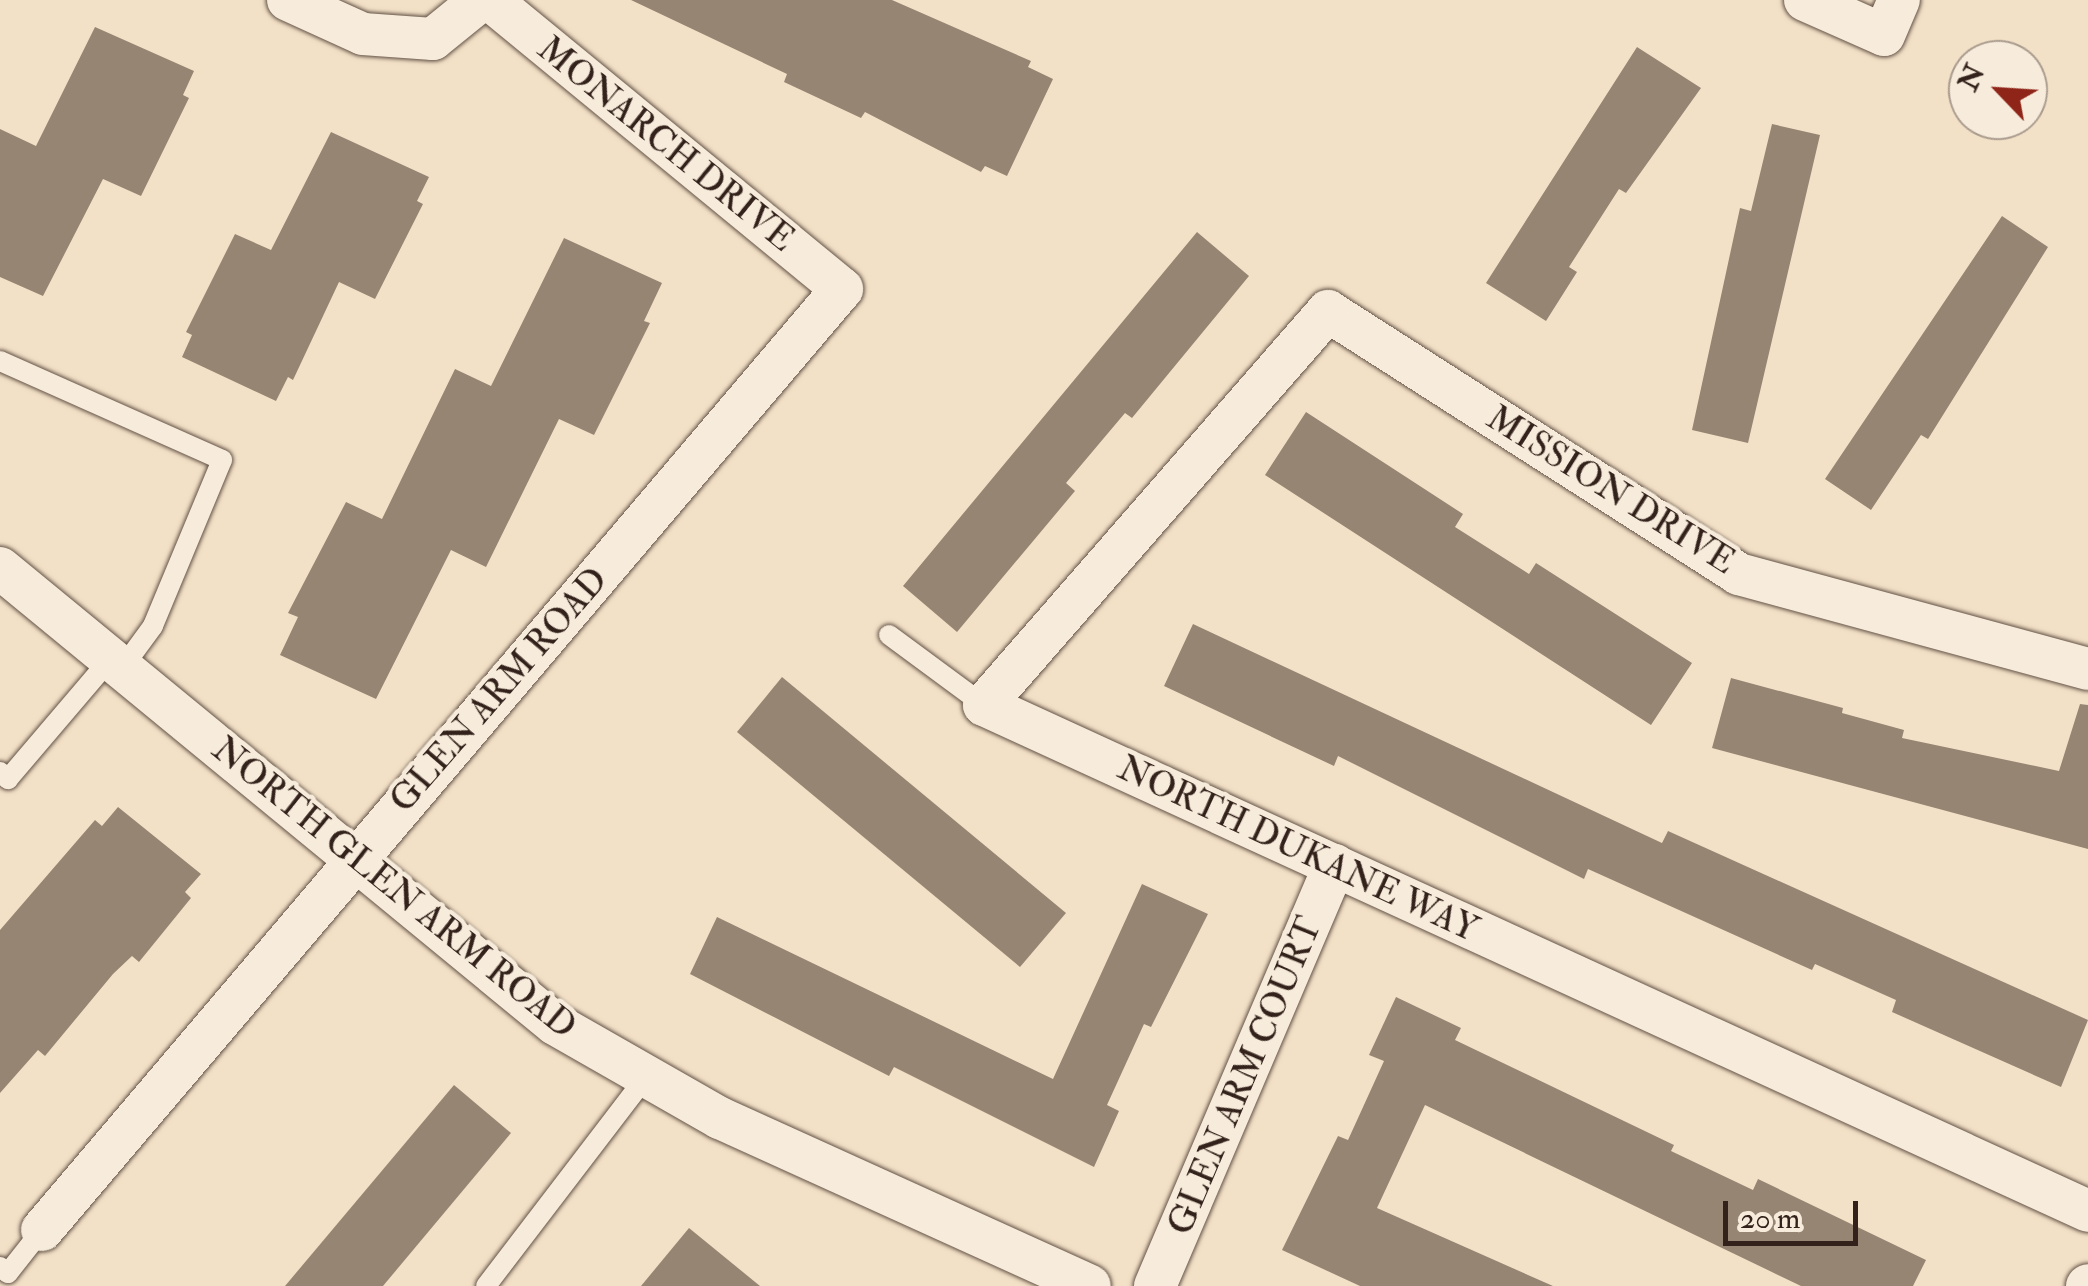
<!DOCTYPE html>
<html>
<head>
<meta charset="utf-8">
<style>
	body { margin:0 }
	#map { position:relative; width:2088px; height:1286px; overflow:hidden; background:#f3e1c7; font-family:"IM FELL Double Pica",serif }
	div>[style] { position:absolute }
	.building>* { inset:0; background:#978574 }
	.roads { filter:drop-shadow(0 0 2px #635246) drop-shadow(0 0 2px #635246) }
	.service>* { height:20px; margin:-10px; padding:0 10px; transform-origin:10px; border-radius:10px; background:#f7ecdb }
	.minor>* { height:42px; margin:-21px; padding:0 21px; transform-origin:21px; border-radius:21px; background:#f7ecdb }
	span { translate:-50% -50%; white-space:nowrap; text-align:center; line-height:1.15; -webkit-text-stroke:9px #f7ecdb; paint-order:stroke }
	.street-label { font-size:35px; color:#33221b }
	.north { position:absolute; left:1948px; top:40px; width:100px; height:100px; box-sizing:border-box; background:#f7ecdb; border:2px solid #a99b8e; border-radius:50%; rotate:295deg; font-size:28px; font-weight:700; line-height:40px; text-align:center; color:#33221b }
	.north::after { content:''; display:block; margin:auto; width:35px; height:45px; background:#8f2418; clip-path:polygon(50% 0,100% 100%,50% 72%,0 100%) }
	.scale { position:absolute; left:1723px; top:1201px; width:135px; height:45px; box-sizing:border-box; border:5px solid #33221b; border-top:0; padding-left:12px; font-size:30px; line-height:35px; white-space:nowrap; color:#33221b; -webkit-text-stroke:8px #f7ecdb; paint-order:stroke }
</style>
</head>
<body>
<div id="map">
	<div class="building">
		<div style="clip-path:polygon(631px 0,892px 0,1031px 61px,1028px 67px,1053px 79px,1007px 176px,985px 166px,981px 172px,865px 112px,861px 118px,784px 82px,787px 74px)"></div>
		<div style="clip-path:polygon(95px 27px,194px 71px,183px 95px,189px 98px,141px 196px,103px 179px,43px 296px,0 277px,0 129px,36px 146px)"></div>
		<div style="clip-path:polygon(1637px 47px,1701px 88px,1626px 193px,1619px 189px,1569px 267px,1577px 272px,1546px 321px,1486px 283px)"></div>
		<div style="clip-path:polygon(1772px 124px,1820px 135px,1748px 443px,1692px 430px,1740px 208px,1751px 211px)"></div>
		<div style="clip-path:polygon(331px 132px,429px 177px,417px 201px,423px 204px,375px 299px,339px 282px,293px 380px,288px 377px,276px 401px,182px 357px,192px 335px,186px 332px,235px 234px,271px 250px)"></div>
		<div style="clip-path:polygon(2002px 216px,2048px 247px,1928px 439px,1921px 435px,1871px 510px,1825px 479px)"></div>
		<div style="clip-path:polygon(1197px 232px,1249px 276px,1132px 418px,1125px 413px,1066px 483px,1075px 491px,957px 632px,903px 586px)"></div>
		<div style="clip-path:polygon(564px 238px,662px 283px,644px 321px,650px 323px,594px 435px,559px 419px,486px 567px,451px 550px,376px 699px,280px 655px,298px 617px,288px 613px,346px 502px,382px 519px,455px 369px,491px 386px)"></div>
		<div style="clip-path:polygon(1306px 412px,1463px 514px,1455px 527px,1529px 574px,1536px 563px,1692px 663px,1651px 725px,1265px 475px)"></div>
		<div style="clip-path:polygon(1193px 624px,1662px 843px,1668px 831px,2088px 1020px,2061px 1087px,1892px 1012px,1896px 1000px,1815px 964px,1812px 970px,1588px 869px,1584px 879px,1338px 756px,1334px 766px,1164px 686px)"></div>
		<div style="clip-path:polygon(782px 677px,1066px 913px,1020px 967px,737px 732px)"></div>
		<div style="clip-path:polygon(1731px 678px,1843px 708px,1842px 713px,1904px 730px,1902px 738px,2059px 771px,2080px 704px,2088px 705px,2088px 849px,1712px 748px)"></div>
		<div style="clip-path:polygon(118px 807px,201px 874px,185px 892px,191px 898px,139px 962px,132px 956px,113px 974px,45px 1056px,38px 1050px,0 1093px,0 930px,95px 820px,102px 826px)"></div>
		<div style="clip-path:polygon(1142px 884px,1208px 914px,1151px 1027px,1144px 1024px,1107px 1105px,1119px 1111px,1094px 1167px,894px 1067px,889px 1076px,690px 974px,717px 917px,1053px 1079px)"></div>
		<div style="clip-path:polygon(1396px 997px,1461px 1028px,1455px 1040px,1674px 1145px,1671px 1151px,1753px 1190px,1758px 1179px,1926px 1260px,1913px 1286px,1801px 1286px,1425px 1105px,1377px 1208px,1553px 1286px,1360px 1286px,1282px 1250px,1338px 1136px,1348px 1140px,1384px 1061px,1369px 1055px)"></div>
		<div style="clip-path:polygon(454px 1085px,511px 1133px,383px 1286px,285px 1286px)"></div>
		<div style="clip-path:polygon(689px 1228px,760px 1286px,641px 1286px)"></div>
	</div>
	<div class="roads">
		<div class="service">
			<div style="left:0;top:361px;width:243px;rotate:24deg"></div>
			<div style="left:222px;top:460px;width:180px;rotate:112.6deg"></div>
			<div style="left:153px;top:626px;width:51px;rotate:126.2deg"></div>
			<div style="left:889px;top:635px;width:118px;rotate:36.4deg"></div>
			<div style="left:0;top:772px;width:11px;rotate:41deg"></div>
			<div style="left:8px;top:779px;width:159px;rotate:-49.6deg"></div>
			<div style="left:0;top:1267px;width:10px;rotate:37deg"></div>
			<div style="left:8px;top:1273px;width:55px;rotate:-51.7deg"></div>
			<div style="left:486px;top:1286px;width:260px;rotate:-52.6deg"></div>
		</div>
		<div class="minor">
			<div style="left:288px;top:0;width:82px;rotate:24.4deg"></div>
			<div style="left:363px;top:34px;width:70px;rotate:4.1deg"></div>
			<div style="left:433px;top:39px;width:62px;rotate:-39.1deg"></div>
			<div style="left:1805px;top:0;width:86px;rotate:23.9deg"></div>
			<div style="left:1884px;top:35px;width:38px;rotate:-67deg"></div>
			<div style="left:0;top:568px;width:718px;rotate:39.41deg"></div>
			<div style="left:555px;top:1024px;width:190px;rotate:29.7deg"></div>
			<div style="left:720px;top:1118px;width:406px;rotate:24.4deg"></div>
			<div style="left:2088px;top:669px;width:362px;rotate:-164.8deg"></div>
			<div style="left:1739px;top:574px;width:488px;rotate:-147.4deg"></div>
			<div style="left:1328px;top:311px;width:523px;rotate:131.12deg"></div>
			<div style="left:984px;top:705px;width:1214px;rotate:24.62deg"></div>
			<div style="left:42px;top:1230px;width:1235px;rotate:-49.63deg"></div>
			<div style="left:842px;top:289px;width:455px;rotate:-140.6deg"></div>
			<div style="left:1155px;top:1286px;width:458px;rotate:-66.9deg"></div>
			<div style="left:2087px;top:1286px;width:1px;rotate:-45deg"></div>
		</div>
	</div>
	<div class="street-label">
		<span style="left:666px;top:144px;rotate:39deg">MONARCH DRIVE</span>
		<span style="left:1611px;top:490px;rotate:32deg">MISSION DRIVE</span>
		<span style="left:499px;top:690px;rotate:-49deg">GLEN ARM ROAD</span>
		<span style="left:1298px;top:849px;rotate:25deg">NORTH DUKANE WAY</span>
		<span style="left:394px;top:888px;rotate:39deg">NORTH GLEN ARM ROAD</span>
		<span style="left:1245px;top:1076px;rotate:-67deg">GLEN ARM COURT</span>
	</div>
	<div class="north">N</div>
	<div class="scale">20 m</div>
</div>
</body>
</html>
